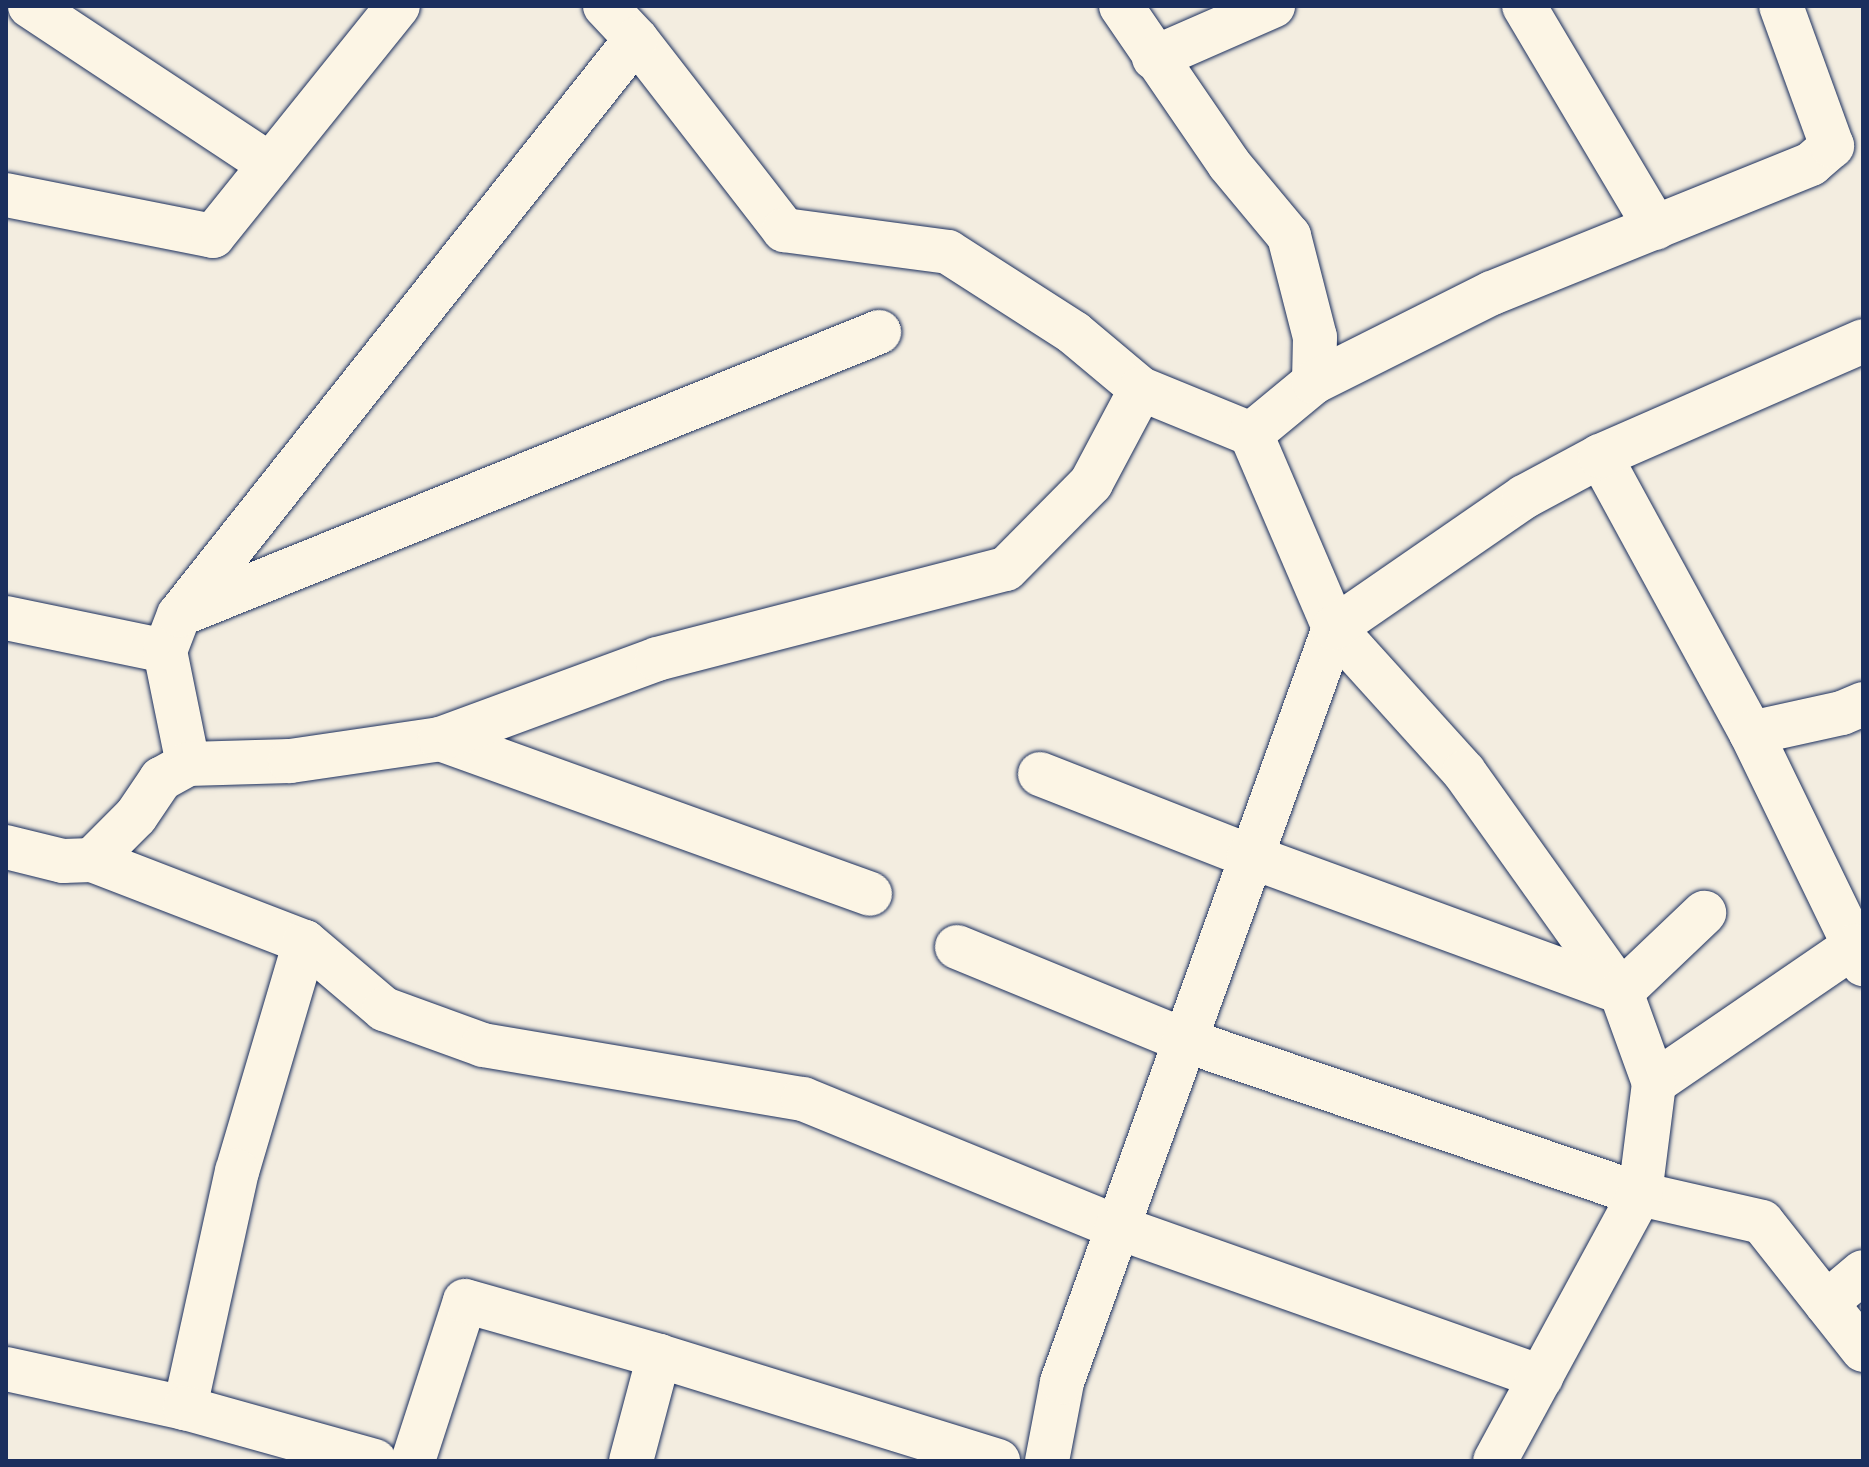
<!DOCTYPE html>
<html>
<head>
<meta charset="utf-8">
<style>
	body { margin:0 }
	#map { position:relative; width:1869px; height:1467px; overflow:hidden; background:#f3ede0; font-family:Mynerve,sans-serif }
	div>[style] { position:absolute }
	.roads { filter:drop-shadow(0 0 2px #1b2f5e) drop-shadow(0 0 2px #1b2f5e) }
	.minor>* { height:44px; margin:-22px; padding:0 22px; transform-origin:22px; border-radius:22px; background:#fcf5e5 }
	span { translate:-50% -50%; white-space:nowrap; text-align:center; line-height:1.15; -webkit-text-stroke:6px #fcf5e5; paint-order:stroke }
	.frame { position:absolute; inset:0; border:8px solid #1b2f5e; pointer-events:none }
</style>
</head>
<body>
<div id="map">
	<div class="roads">
		<div class="minor">
			<div style="left:30px;top:6px;width:288px;rotate:33.5deg"></div>
			<div style="left:605px;top:6px;width:45px;rotate:46.8deg"></div>
			<div style="left:636px;top:39px;width:242px;rotate:52.2deg"></div>
			<div style="left:784px;top:230px;width:165px;rotate:7.6deg"></div>
			<div style="left:948px;top:252px;width:150px;rotate:32.7deg"></div>
			<div style="left:1074px;top:333px;width:87px;rotate:39.9deg"></div>
			<div style="left:1141px;top:389px;width:119px;rotate:22.2deg"></div>
			<div style="left:1251px;top:434px;width:211px;rotate:66.8deg"></div>
			<div style="left:1334px;top:628px;width:194px;rotate:47.9deg"></div>
			<div style="left:1464px;top:772px;width:270px;rotate:54.5deg"></div>
			<div style="left:1121px;top:6px;width:191px;rotate:55.6deg"></div>
			<div style="left:1229px;top:164px;width:94px;rotate:50.2deg"></div>
			<div style="left:1289px;top:236px;width:104px;rotate:75.6deg"></div>
			<div style="left:1315px;top:337px;width:45px;rotate:91.3deg"></div>
			<div style="left:1314px;top:382px;width:82px;rotate:140.5deg"></div>
			<div style="left:1524px;top:6px;width:258px;rotate:59.3deg"></div>
			<div style="left:1154px;top:58px;width:130px;rotate:-23.6deg"></div>
			<div style="left:6px;top:195px;width:211px;rotate:11.2deg"></div>
			<div style="left:213px;top:236px;width:295px;rotate:-51.2deg"></div>
			<div style="left:1314px;top:382px;width:199px;rotate:-26.6deg"></div>
			<div style="left:1492px;top:293px;width:344px;rotate:-22deg"></div>
			<div style="left:1811px;top:164px;width:28px;rotate:-41deg"></div>
			<div style="left:1832px;top:146px;width:149px;rotate:-110deg"></div>
			<div style="left:1600px;top:456px;width:315px;rotate:61.4deg"></div>
			<div style="left:1751px;top:733px;width:257px;rotate:64.1deg"></div>
			<div style="left:181px;top:614px;width:753px;rotate:-22deg"></div>
			<div style="left:6px;top:618px;width:162px;rotate:11.7deg"></div>
			<div style="left:1751px;top:733px;width:93px;rotate:-12.4deg"></div>
			<div style="left:1842px;top:713px;width:23px;rotate:-23deg"></div>
			<div style="left:440px;top:739px;width:457px;rotate:19.8deg"></div>
			<div style="left:188px;top:764px;width:115px;rotate:-101.5deg"></div>
			<div style="left:165px;top:651px;width:39px;rotate:-69deg"></div>
			<div style="left:179px;top:615px;width:735px;rotate:-51.57deg"></div>
			<div style="left:1040px;top:774px;width:225px;rotate:21.4deg"></div>
			<div style="left:1249px;top:856px;width:396px;rotate:20.1deg"></div>
			<div style="left:6px;top:847px;width:59px;rotate:13.8deg"></div>
			<div style="left:63px;top:861px;width:29px;rotate:-2deg"></div>
			<div style="left:92px;top:860px;width:62px;rotate:-45deg"></div>
			<div style="left:136px;top:816px;width:45px;rotate:-56deg"></div>
			<div style="left:161px;top:779px;width:31px;rotate:-29deg"></div>
			<div style="left:188px;top:764px;width:102px;rotate:-1.7deg"></div>
			<div style="left:290px;top:761px;width:152px;rotate:-8.3deg"></div>
			<div style="left:440px;top:739px;width:231px;rotate:-20.2deg"></div>
			<div style="left:657px;top:659px;width:360px;rotate:-14.5deg"></div>
			<div style="left:1006px;top:569px;width:121px;rotate:-45.3deg"></div>
			<div style="left:1091px;top:483px;width:106px;rotate:-62deg"></div>
			<div style="left:92px;top:860px;width:228px;rotate:21.1deg"></div>
			<div style="left:305px;top:942px;width:239px;rotate:106.5deg"></div>
			<div style="left:237px;top:1171px;width:243px;rotate:102.4deg"></div>
			<div style="left:305px;top:942px;width:104px;rotate:40.3deg"></div>
			<div style="left:384px;top:1009px;width:105px;rotate:20deg"></div>
			<div style="left:483px;top:1045px;width:325px;rotate:9.6deg"></div>
			<div style="left:803px;top:1099px;width:339px;rotate:22.2deg"></div>
			<div style="left:1117px;top:1227px;width:450px;rotate:19.5deg"></div>
			<div style="left:957px;top:947px;width:245px;rotate:22.3deg"></div>
			<div style="left:1184px;top:1040px;width:481px;rotate:18.7deg"></div>
			<div style="left:1640px;top:1194px;width:125px;rotate:12.9deg"></div>
			<div style="left:1762px;top:1222px;width:163px;rotate:51.7deg"></div>
			<div style="left:1654px;top:1083px;width:242px;rotate:-34.4deg"></div>
			<div style="left:1826px;top:1303px;width:48px;rotate:-40deg"></div>
			<div style="left:6px;top:1369px;width:183px;rotate:12.3deg"></div>
			<div style="left:185px;top:1408px;width:197px;rotate:15.6deg"></div>
			<div style="left:413px;top:1461px;width:168px;rotate:-72deg"></div>
			<div style="left:465px;top:1301px;width:202px;rotate:15.8deg"></div>
			<div style="left:659px;top:1356px;width:355px;rotate:17.2deg"></div>
			<div style="left:631px;top:1461px;width:109px;rotate:-75.1deg"></div>
			<div style="left:1047px;top:1461px;width:80px;rotate:-79.2deg"></div>
			<div style="left:1062px;top:1382px;width:802px;rotate:-70.16deg"></div>
			<div style="left:1334px;top:628px;width:231px;rotate:-34.6deg"></div>
			<div style="left:1524px;top:497px;width:86px;rotate:-28.3deg"></div>
			<div style="left:1600px;top:456px;width:287px;rotate:-23.6deg"></div>
			<div style="left:1495px;top:1461px;width:304px;rotate:-61.5deg"></div>
			<div style="left:1640px;top:1194px;width:112px;rotate:-82.8deg"></div>
			<div style="left:1654px;top:1083px;width:97px;rotate:-109.9deg"></div>
			<div style="left:1621px;top:992px;width:115px;rotate:-43.6deg"></div>
		</div>
	</div>
	<div class="frame"></div>
</div>
</body>
</html>
